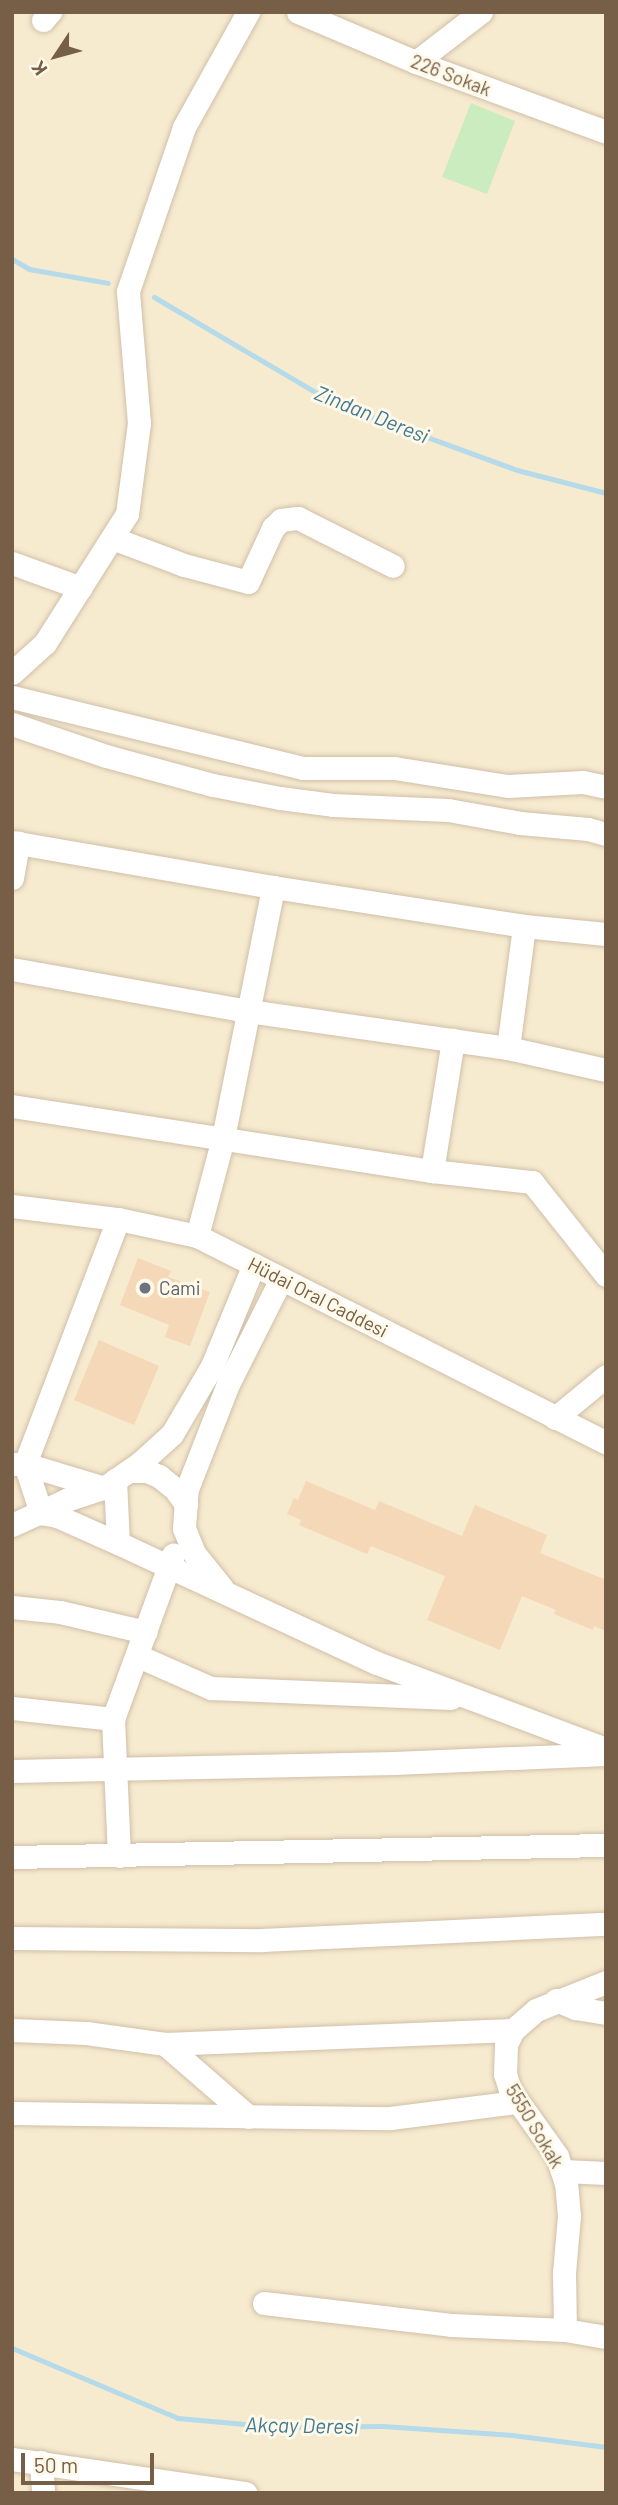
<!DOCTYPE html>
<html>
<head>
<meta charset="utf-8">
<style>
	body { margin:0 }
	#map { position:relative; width:618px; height:2505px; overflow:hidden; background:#fef7e1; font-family:Barlow,sans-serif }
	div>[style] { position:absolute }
	.residential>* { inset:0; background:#f6eacf }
	.green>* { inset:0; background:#cbecbf }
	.stream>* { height:5px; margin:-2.5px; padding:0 2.5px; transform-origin:2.5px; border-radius:2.5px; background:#b5dae9 }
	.building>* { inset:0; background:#f5d8b7 }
	.roads { filter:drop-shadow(0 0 2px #d0bfa8) drop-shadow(0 0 2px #d0bfa8) }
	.minor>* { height:23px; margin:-11.5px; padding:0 11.5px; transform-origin:11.5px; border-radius:11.5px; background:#fff }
	.dots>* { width:19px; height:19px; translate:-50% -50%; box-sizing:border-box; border:4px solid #fff9e9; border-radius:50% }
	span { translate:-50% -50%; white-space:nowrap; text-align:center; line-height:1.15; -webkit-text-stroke:6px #fff9e9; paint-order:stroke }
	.street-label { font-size:19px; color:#775e46 }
	.worship-label { font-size:19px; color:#5b616d }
	.left { translate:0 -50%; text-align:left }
	.water-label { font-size:21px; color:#417a94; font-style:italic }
	.frame { position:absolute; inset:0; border:14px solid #775e46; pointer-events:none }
	.north { position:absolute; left:21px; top:21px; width:70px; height:70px; -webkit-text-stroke:5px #fff9e9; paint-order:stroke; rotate:234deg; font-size:19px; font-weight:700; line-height:28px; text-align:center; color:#775e46 }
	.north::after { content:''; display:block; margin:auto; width:24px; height:32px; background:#775e46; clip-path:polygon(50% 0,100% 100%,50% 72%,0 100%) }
	.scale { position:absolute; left:21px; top:2453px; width:133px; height:32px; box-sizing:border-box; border:4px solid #775e46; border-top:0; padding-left:9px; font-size:21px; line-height:24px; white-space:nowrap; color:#775e46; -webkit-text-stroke:5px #fff9e9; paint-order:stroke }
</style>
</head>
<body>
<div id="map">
	<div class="residential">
		<div style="clip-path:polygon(12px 12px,606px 12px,606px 2493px,12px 2493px)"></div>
	</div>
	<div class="green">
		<div style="clip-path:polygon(471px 103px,515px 121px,487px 194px,442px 177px)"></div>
	</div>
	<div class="stream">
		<div style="left:12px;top:259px;width:20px;rotate:30deg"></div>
		<div style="left:29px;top:269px;width:80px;rotate:10deg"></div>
		<div style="left:154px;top:297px;width:209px;rotate:30.5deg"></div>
		<div style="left:334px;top:403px;width:195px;rotate:20.1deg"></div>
		<div style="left:517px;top:470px;width:92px;rotate:14.5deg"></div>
		<div style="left:12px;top:2348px;width:180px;rotate:22.9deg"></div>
		<div style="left:178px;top:2418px;width:99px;rotate:5.2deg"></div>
		<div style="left:277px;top:2427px;width:106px;rotate:-0.5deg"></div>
		<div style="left:383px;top:2426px;width:129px;rotate:4deg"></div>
		<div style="left:512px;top:2435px;width:95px;rotate:7.3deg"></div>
	</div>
	<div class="building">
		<div style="clip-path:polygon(138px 1258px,171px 1271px,168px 1277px,210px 1292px,190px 1346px,165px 1337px,169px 1325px,120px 1305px)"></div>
		<div style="clip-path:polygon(99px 1340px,159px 1366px,134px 1425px,74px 1400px)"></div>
		<div style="clip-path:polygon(306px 1481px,375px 1510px,379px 1501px,462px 1536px,475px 1505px,547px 1535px,540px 1553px,606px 1580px,606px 1631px,594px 1626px,593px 1630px,554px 1614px,556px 1610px,522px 1596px,500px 1650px,427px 1620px,445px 1576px,371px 1546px,367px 1554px,299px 1525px,301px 1520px,287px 1514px,294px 1498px,298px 1500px)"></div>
	</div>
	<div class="roads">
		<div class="minor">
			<div style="left:298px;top:12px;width:128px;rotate:23deg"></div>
			<div style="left:416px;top:62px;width:202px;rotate:20.2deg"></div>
			<div style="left:43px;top:20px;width:11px;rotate:-49deg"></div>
			<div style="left:416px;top:62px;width:82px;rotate:-37.6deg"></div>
			<div style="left:112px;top:538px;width:77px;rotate:20.6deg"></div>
			<div style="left:184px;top:565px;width:66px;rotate:14.9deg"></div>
			<div style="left:248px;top:582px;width:60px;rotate:-65.2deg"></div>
			<div style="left:273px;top:528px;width:11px;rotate:-45deg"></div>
			<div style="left:281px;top:520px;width:17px;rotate:-7deg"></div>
			<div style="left:298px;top:518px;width:106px;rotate:26.8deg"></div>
			<div style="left:12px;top:563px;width:73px;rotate:19.9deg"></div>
			<div style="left:12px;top:673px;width:45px;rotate:-42.3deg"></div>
			<div style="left:45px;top:643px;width:153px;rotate:-57.6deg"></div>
			<div style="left:127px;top:514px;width:92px;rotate:-82.5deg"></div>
			<div style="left:139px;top:423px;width:132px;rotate:-94.8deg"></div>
			<div style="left:128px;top:291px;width:173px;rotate:-71.1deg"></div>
			<div style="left:184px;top:127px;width:132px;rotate:-60.9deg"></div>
			<div style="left:12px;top:697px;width:300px;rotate:13.7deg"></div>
			<div style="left:303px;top:768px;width:91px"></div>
			<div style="left:394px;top:768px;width:115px;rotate:9deg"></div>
			<div style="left:508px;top:786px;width:75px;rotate:-3.1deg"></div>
			<div style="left:583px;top:782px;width:24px;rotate:12deg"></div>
			<div style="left:12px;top:724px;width:99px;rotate:18.8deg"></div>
			<div style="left:106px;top:756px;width:111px;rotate:15.2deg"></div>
			<div style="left:213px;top:785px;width:68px;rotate:11deg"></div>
			<div style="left:280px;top:798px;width:53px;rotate:7.5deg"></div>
			<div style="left:333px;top:805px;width:115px;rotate:2.5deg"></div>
			<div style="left:448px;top:810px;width:73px;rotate:10.2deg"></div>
			<div style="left:520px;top:823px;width:68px;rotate:5deg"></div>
			<div style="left:588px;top:829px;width:19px;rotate:16deg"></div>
			<div style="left:12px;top:842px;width:265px;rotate:9.8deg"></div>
			<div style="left:273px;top:887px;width:254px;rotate:8.8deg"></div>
			<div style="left:524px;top:926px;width:82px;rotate:5.6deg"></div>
			<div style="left:12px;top:878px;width:36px;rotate:-80deg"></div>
			<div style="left:12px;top:969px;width:240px;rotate:10.1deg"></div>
			<div style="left:248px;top:1011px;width:263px;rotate:8.1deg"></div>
			<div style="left:508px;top:1048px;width:100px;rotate:12.7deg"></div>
			<div style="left:508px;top:1048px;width:123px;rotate:-82.5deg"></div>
			<div style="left:12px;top:1106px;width:425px;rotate:8.8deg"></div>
			<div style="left:432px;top:1171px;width:101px;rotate:6.3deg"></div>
			<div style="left:532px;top:1182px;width:119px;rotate:51.5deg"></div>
			<div style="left:432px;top:1171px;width:133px;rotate:-80.9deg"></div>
			<div style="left:12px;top:1206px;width:107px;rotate:7deg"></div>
			<div style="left:118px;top:1219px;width:81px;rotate:12.1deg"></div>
			<div style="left:197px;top:1236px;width:458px;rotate:26.8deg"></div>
			<div style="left:197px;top:1236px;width:101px;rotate:-75.1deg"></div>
			<div style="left:223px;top:1138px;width:256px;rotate:-78.7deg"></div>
			<div style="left:555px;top:1418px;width:66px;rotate:-39.5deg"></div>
			<div style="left:12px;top:1464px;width:13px"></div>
			<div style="left:25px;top:1464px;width:262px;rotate:-69.2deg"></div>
			<div style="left:25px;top:1464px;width:83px;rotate:16.9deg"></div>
			<div style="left:25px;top:1464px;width:52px;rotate:71.9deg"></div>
			<div style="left:129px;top:1471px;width:18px"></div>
			<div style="left:147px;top:1471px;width:13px;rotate:23deg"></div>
			<div style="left:159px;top:1476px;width:21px;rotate:39deg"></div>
			<div style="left:175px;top:1489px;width:19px;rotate:54deg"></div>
			<div style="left:115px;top:1480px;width:63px;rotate:87.3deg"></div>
			<div style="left:41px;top:1513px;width:16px;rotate:11deg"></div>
			<div style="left:57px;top:1516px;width:67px;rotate:23.9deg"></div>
			<div style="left:118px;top:1543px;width:285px;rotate:24.9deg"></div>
			<div style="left:377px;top:1663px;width:245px;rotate:20.6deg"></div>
			<div style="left:12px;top:1525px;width:60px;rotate:-24.8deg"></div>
			<div style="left:66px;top:1500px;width:40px;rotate:-18deg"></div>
			<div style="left:104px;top:1488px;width:44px;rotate:-34.8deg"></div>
			<div style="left:140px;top:1463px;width:43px;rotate:-42.2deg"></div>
			<div style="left:172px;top:1434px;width:79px;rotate:-59.5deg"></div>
			<div style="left:212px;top:1366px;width:110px;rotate:-67.6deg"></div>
			<div style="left:222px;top:1588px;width:45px;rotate:-128.7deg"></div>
			<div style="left:194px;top:1553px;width:27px;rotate:-112deg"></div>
			<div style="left:184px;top:1528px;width:39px;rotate:-86deg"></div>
			<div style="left:187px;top:1489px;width:113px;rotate:-68.7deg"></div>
			<div style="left:228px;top:1384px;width:118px;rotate:-63.2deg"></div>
			<div style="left:12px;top:1607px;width:48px;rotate:5.9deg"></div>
			<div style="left:60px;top:1612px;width:88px;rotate:13.1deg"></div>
			<div style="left:138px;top:1656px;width:80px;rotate:23.7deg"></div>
			<div style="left:211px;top:1688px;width:240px;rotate:2.4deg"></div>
			<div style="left:12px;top:1708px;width:102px;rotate:6.2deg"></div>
			<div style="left:12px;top:1771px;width:382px;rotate:-1.2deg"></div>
			<div style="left:394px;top:1763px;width:212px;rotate:-2.4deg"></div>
			<div style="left:119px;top:1856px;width:137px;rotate:-92.5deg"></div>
			<div style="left:113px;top:1719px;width:175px;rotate:-69.9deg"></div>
			<div style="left:12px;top:1857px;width:594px;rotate:-1.16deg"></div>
			<div style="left:12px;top:1938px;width:250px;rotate:0.5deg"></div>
			<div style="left:262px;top:1940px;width:344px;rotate:-2.7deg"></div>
			<div style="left:556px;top:2000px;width:21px;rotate:23deg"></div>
			<div style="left:575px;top:2008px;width:31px;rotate:9deg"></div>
			<div style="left:12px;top:2030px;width:74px;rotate:2.3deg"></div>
			<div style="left:86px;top:2033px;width:80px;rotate:7.9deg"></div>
			<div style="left:165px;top:2044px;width:348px;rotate:-2.3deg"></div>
			<div style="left:165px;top:2044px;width:111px;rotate:41deg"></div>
			<div style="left:12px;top:2113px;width:378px;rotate:0.8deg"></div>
			<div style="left:390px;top:2118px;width:128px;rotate:-7.2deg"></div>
			<div style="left:563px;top:2171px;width:43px;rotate:2.7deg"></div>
			<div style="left:264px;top:2303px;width:188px;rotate:6.7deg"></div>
			<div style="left:451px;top:2325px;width:114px;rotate:2.5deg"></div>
			<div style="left:565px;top:2330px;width:42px;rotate:9.7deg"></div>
			<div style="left:565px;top:2330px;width:57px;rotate:-91deg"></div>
			<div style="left:564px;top:2273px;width:57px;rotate:-85deg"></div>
			<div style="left:569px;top:2216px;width:32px;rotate:-95deg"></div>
			<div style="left:566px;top:2184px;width:29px;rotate:-108deg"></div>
			<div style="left:557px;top:2156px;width:81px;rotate:-125.5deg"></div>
			<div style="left:510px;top:2090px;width:17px;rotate:-107deg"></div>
			<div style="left:505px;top:2074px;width:30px;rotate:-88deg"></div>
			<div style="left:506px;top:2044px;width:16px;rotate:-63deg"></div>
			<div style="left:513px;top:2030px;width:30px;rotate:-41deg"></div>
			<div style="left:536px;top:2010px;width:75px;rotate:-21.8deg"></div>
			<div style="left:12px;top:2459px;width:236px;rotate:8.3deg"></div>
			<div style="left:41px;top:2462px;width:31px;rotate:86deg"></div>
		</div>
	</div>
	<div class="dots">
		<div style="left:145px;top:1288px;background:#6b7280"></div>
	</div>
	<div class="street-label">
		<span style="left:451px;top:75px;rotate:21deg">226 Sokak</span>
		<span style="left:318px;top:1297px;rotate:27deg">Hüdai Oral Caddesi</span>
		<span style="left:535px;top:2126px;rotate:59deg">5550 Sokak</span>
	</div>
	<div class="worship-label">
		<span class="left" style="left:159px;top:1288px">Cami</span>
	</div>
	<div class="water-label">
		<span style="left:372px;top:414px;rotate:22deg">Zindan Deresi</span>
		<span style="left:302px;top:2425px;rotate:1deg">Akçay Deresi</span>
	</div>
	<div class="frame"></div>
	<div class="north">K</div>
	<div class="scale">50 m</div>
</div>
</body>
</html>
